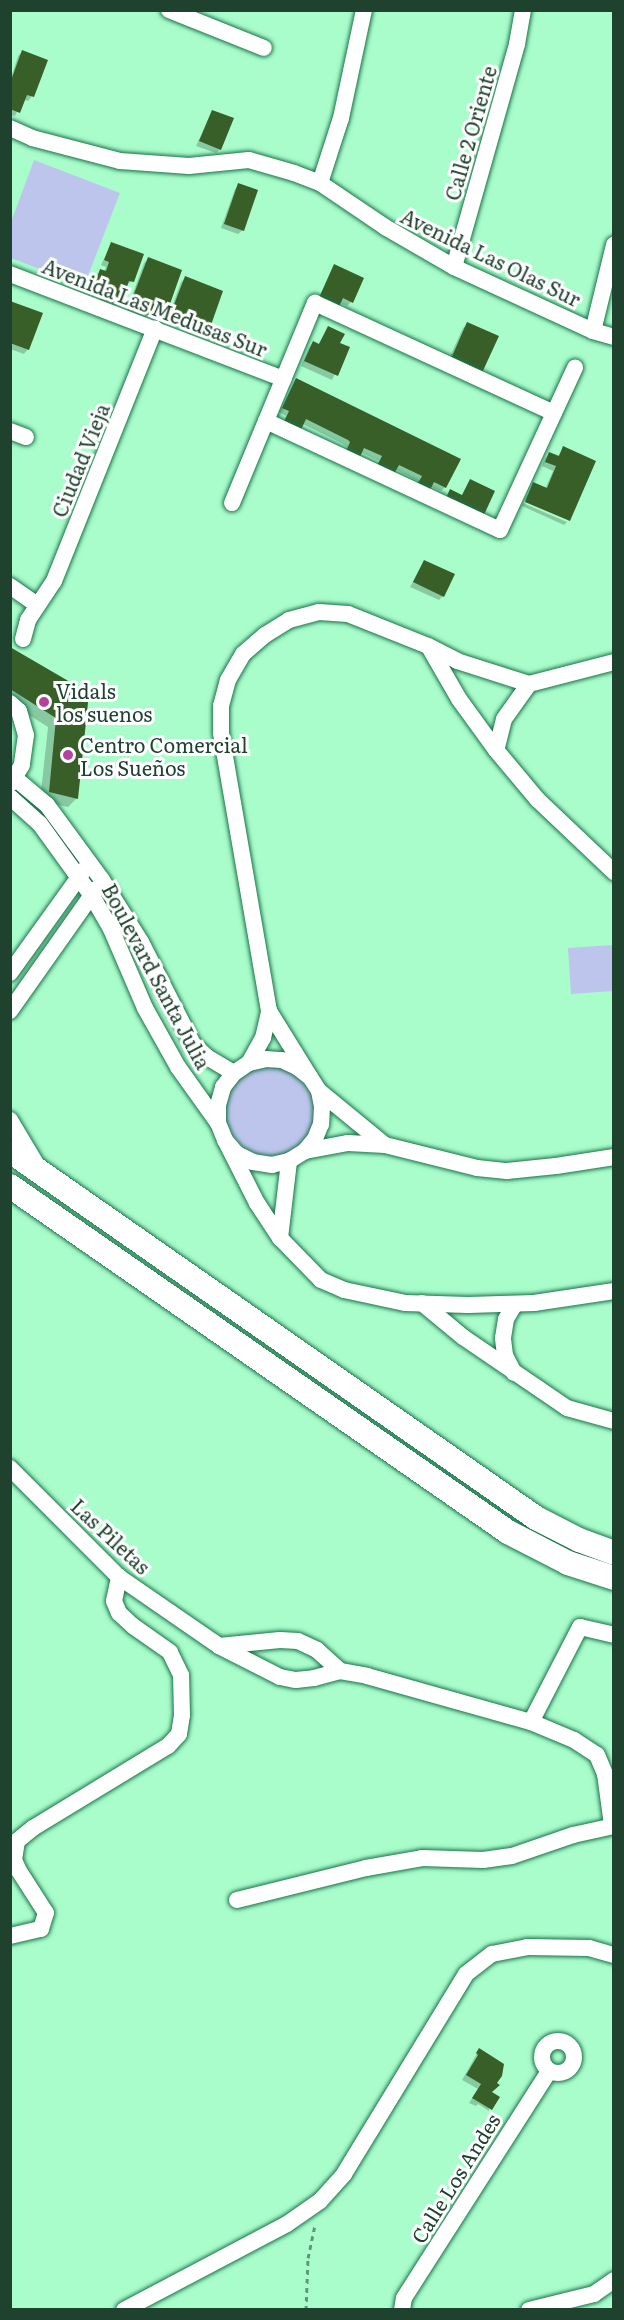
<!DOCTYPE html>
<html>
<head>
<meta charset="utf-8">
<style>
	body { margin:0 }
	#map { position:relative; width:624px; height:2320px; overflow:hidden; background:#a9fdcb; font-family:Literata,serif }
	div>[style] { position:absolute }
	.green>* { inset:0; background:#bdc5ed }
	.round { border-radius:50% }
	.shadow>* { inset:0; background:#0003 }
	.building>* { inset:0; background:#395f29 }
	.path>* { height:3px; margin-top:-1.5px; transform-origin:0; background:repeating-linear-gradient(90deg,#5e9876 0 4.5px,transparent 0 9px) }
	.roads { filter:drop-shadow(0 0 2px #197348) drop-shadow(0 0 2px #197348) }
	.minor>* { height:16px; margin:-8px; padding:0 8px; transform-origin:8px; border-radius:8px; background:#fff }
	.minor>.ring { margin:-8px; padding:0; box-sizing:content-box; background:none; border:16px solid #fff; border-radius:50% }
	.highway>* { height:24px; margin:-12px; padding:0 12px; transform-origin:12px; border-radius:12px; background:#fff }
	.dots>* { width:16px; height:16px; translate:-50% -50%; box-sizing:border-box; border:3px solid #fff; border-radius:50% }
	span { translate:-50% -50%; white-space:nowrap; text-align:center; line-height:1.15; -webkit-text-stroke:6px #fff; paint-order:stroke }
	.street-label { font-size:20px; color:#1f422e }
	.poi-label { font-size:20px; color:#1f422e }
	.left { translate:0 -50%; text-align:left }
	.frame { position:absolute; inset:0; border:12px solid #1f422e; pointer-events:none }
</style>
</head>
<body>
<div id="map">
	<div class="green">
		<div style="clip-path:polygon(34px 160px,120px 193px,84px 286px,11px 258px,11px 222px)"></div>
		<div style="clip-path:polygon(613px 945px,613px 991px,571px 994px,568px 948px)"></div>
		<div class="round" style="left:226px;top:1066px;width:90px;height:90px"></div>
	</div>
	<div class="shadow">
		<div style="clip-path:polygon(22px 52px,32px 96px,28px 101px,23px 99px,15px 116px,10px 115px,10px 81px,18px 56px)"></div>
		<div style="clip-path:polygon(212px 111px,220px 149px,216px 153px,196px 146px)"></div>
		<div style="clip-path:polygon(239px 185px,243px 230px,238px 234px,221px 228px,235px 189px)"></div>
		<div style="clip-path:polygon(111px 244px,132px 281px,126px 285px,114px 309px,98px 303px,103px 289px,92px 285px,96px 275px,100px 271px,104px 272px,106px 267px,101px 265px)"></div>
		<div style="clip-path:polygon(148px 259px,168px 303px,164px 308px,153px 304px,145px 319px,126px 312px,144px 263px)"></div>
		<div style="clip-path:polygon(335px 266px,351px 302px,347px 306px,339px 302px,315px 305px)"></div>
		<div style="clip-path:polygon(186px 278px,209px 324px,205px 328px,169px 315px,181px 282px)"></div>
		<div style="clip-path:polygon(10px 303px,28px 349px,24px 354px,10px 349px)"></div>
		<div style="clip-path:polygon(468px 324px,497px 337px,446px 365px,463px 328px)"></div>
		<div style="clip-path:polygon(328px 328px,338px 344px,348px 348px,332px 380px,301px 366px,309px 347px,313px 343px,318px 345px)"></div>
		<div style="clip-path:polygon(296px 380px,445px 487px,441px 491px,430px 486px,414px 490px,418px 481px,395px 469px,374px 471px,379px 461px,360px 452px,342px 457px,347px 447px,343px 444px,303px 424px,280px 428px,286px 416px,279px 412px)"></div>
		<div style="clip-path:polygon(564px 448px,569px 519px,524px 500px,534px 484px,545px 489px,553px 471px,542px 466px,545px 458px,550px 454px,557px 457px)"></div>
		<div style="clip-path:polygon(523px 503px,567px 522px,564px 525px,522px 506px)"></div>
		<div style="clip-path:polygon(424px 561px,443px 596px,439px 600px,410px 587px)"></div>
		<div style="clip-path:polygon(10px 648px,88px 694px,77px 798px,68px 807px,40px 801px,48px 727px,10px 703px)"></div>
		<div style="clip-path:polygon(479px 2050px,497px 2087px,493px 2087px,489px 2092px,489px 2111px,478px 2104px,476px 2106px,469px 2103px,478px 2089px,462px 2080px)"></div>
	</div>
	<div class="building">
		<div style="clip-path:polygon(22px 50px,48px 60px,34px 97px,27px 95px,20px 113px,10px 109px,10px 83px)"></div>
		<div style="clip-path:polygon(212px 110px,234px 118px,221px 150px,199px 141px)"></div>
		<div style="clip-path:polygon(238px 183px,258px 190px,244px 231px,224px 224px)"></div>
		<div style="clip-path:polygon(111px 242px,144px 254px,134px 282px,129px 281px,120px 306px,101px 299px,107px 285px,96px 281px,100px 269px,106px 271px,109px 262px,104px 260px)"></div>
		<div style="clip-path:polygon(148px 257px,182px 270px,170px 304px,156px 299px,150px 316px,129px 307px)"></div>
		<div style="clip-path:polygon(334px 264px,364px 278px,353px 303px,343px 298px,338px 309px,318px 300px)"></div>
		<div style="clip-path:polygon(185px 276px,223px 291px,211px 325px,172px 310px)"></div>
		<div style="clip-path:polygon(10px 301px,43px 313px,29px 350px,10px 343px)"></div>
		<div style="clip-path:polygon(467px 322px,499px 336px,481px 375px,450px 361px)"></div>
		<div style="clip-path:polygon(328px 326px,345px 334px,340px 343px,350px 347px,338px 376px,304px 361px,313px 341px,319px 344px)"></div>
		<div style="clip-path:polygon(296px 378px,461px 459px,446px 488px,434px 482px,429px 492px,417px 485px,422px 476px,399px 465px,394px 474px,377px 466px,382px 456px,364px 448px,359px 459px,346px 452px,350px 442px,348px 440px,306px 419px,300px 432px,283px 424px,289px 411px,282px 408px)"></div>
		<div style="clip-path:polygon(563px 446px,596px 461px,570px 521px,525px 502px,533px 482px,547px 488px,556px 466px,545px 462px,549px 452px,559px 456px)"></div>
		<div style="clip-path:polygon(470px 479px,495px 491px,483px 517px,445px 500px,450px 489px,462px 495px)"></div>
		<div style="clip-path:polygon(424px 560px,455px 574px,444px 597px,413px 582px)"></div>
		<div style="clip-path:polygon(10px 647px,89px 693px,78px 799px,49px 792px,56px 718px,10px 689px)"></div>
		<div style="clip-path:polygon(479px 2048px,504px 2064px,502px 2076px,497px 2083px,500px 2085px,492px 2092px,500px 2097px,492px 2110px,472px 2098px,481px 2084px,466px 2075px,478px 2055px,476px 2053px)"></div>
	</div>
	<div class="path">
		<div style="left:306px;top:2310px;width:52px;rotate:-87.8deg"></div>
		<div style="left:308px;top:2258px;width:34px;rotate:-78deg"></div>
	</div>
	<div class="roads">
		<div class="minor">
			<div style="left:169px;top:10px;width:102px;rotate:21.8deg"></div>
			<div style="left:10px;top:128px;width:24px;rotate:24deg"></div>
			<div style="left:32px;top:138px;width:91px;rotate:14.6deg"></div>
			<div style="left:120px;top:161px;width:69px;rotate:4.1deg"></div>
			<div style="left:189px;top:166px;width:60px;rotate:-5.7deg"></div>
			<div style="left:249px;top:160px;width:47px;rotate:16.1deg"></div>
			<div style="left:294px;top:173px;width:28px;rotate:21deg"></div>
			<div style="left:320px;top:183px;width:78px;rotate:34.1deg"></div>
			<div style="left:385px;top:227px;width:80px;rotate:30.1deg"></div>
			<div style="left:454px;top:267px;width:153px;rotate:24.7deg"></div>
			<div style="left:593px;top:331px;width:22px;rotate:16deg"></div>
			<div style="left:320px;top:183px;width:68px;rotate:-72.1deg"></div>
			<div style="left:341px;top:118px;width:110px;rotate:-78deg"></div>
			<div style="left:454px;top:267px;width:232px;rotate:-74.2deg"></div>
			<div style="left:517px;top:44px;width:35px;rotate:-80deg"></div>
			<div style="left:10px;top:274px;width:293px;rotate:21deg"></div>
			<div style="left:593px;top:331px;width:89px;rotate:-76.3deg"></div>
			<div style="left:266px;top:421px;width:258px;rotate:25deg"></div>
			<div style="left:500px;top:530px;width:179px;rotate:-65.2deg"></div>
			<div style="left:10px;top:431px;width:17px;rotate:21deg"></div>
			<div style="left:232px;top:503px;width:217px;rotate:-67.5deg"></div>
			<div style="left:315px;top:303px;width:263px;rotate:24.7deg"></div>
			<div style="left:10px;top:586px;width:33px;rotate:35deg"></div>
			<div style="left:23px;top:639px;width:20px;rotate:-75deg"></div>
			<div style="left:28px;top:620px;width:47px;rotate:-56.3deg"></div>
			<div style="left:54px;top:581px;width:272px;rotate:-68.2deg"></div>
			<div style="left:429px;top:647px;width:60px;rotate:60deg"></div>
			<div style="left:459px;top:699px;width:63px;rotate:54deg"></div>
			<div style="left:529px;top:684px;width:43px;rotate:125.5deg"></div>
			<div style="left:504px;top:719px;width:32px;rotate:104deg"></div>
			<div style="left:496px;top:750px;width:65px;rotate:50deg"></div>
			<div style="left:538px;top:800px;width:105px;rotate:43.5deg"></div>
			<div style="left:10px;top:703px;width:12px;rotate:42deg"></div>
			<div style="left:19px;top:711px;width:25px;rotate:74deg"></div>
			<div style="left:26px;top:735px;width:30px;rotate:98deg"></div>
			<div style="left:22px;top:765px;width:22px;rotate:122deg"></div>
			<div style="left:10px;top:774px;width:48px;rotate:40deg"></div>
			<div style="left:47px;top:805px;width:93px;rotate:53.7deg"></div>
			<div style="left:102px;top:880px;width:73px;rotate:57.8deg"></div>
			<div style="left:141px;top:942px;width:114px;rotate:63deg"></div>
			<div style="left:193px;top:1044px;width:19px;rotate:43deg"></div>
			<div style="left:207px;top:1057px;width:31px;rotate:31deg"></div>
			<div style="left:10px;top:797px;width:40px;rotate:42deg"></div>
			<div style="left:40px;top:824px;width:89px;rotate:54.2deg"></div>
			<div style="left:92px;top:896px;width:38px;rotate:60deg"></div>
			<div style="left:111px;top:929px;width:86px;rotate:66.7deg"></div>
			<div style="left:145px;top:1008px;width:68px;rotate:60.8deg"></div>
			<div style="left:178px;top:1067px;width:69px;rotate:54.5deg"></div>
			<div style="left:10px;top:973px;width:127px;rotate:-54.3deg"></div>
			<div style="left:10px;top:1011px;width:149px;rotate:-54.8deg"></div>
			<div style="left:269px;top:1011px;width:78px;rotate:58.2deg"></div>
			<div style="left:310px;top:1077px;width:17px;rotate:57deg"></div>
			<div style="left:319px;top:1091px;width:16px;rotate:79deg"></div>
			<div style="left:322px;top:1107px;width:17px;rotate:93deg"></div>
			<div style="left:321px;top:1124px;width:16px;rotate:112deg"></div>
			<div style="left:315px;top:1139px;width:16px;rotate:130deg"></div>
			<div style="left:305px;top:1151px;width:19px;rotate:148deg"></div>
			<div style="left:289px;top:1161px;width:17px;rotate:167deg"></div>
			<div style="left:272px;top:1165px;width:19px;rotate:-171deg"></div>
			<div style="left:253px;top:1162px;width:18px;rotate:-153deg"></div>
			<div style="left:237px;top:1154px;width:18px;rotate:-131deg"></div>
			<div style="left:225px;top:1140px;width:18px;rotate:-112deg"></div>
			<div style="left:218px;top:1123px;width:18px;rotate:-90deg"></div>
			<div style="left:218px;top:1105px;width:19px;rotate:-74deg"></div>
			<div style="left:223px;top:1087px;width:18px;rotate:-52deg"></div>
			<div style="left:234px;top:1073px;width:18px;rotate:-34deg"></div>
			<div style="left:249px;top:1063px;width:17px;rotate:-13deg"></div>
			<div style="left:266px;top:1059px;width:16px;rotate:4deg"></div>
			<div style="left:282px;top:1060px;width:17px;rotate:25deg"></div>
			<div style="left:297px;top:1067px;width:16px;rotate:38deg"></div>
			<div style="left:249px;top:1063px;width:29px;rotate:-61deg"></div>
			<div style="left:263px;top:1038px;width:28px;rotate:-77deg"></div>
			<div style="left:269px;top:1011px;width:282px;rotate:-99.8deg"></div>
			<div style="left:221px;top:733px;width:27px;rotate:-90deg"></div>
			<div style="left:221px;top:706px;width:27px;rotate:-75deg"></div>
			<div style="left:228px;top:680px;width:30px;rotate:-60deg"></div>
			<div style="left:243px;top:654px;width:29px;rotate:-41deg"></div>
			<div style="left:265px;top:635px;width:28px;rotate:-32deg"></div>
			<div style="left:289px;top:620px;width:31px;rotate:-15deg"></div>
			<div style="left:319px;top:612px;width:29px;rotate:4deg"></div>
			<div style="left:348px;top:614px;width:86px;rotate:21.8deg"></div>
			<div style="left:428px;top:646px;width:33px;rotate:27deg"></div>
			<div style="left:457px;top:661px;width:76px;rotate:17.7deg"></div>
			<div style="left:529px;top:684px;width:88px;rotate:-14.5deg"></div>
			<div style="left:319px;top:1091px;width:85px;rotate:39.3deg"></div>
			<div style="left:10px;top:1120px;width:55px;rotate:59.2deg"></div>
			<div style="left:225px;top:1140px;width:71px;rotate:63.1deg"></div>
			<div style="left:257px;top:1203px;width:42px;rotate:56.7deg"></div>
			<div style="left:280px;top:1238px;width:59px;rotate:45.7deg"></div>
			<div style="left:321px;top:1280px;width:25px;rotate:23deg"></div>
			<div style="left:344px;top:1290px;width:62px;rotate:12deg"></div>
			<div style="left:405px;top:1303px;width:63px;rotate:1.8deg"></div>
			<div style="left:468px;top:1305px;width:66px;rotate:-1.7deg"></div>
			<div style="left:534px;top:1303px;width:81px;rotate:-8.5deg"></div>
			<div style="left:305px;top:1151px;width:44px;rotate:-10.5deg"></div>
			<div style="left:348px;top:1143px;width:37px;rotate:3deg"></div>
			<div style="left:385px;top:1145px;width:95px;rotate:14deg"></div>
			<div style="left:477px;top:1168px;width:30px;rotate:6deg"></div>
			<div style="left:507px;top:1171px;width:49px;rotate:-5.8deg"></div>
			<div style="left:556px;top:1166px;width:59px;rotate:-8.8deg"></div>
			<div style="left:280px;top:1238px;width:78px;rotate:-83.3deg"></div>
			<div style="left:422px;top:1303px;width:53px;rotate:39.7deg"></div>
			<div style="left:463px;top:1337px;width:126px;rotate:34.3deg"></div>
			<div style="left:567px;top:1408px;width:49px;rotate:15.5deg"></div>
			<div style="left:514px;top:1373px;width:20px;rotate:-117deg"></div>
			<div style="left:505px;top:1355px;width:17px;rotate:-97deg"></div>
			<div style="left:503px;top:1338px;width:19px;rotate:-81deg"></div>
			<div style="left:506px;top:1319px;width:17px;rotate:-59deg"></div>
			<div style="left:10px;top:1468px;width:154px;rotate:45deg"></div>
			<div style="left:119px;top:1577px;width:121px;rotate:34.6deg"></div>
			<div style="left:219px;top:1646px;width:68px;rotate:26.9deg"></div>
			<div style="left:280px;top:1677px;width:16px;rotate:11deg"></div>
			<div style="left:296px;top:1680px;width:18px;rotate:-6deg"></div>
			<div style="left:314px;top:1678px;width:27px;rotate:-15deg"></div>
			<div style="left:340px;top:1671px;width:27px;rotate:10deg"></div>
			<div style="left:367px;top:1676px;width:170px;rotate:15.7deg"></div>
			<div style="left:531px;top:1722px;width:47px;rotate:22.7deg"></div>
			<div style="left:574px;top:1740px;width:27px;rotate:33deg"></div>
			<div style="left:597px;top:1755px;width:21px;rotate:67deg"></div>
			<div style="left:605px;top:1774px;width:51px;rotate:82.2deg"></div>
			<div style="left:219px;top:1646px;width:61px;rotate:-5.6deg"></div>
			<div style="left:280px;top:1640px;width:18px;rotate:3deg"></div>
			<div style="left:298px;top:1641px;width:21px;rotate:25deg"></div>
			<div style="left:317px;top:1650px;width:31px;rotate:42deg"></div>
			<div style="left:531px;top:1722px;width:107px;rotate:-62.7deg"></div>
			<div style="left:580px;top:1627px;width:35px;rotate:13deg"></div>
			<div style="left:237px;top:1900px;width:133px;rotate:-13.9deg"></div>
			<div style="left:366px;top:1868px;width:57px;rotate:-10.1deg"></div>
			<div style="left:422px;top:1858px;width:61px;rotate:1.9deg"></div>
			<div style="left:483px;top:1860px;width:29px;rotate:-8deg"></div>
			<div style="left:512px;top:1856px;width:65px;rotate:-19deg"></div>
			<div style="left:573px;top:1835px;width:42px;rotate:-12.4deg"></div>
			<div style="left:10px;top:1936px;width:32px;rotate:-13deg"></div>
			<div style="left:41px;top:1929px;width:17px;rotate:-73deg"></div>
			<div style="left:46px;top:1913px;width:50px;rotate:-122.7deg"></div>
			<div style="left:19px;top:1871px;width:12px;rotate:-114deg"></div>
			<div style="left:14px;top:1860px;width:19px;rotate:-81deg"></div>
			<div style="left:17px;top:1841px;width:21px;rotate:-39deg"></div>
			<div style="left:33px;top:1828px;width:158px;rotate:-31.3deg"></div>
			<div style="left:168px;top:1746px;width:16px;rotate:-47deg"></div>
			<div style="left:179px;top:1734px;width:19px;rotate:-81deg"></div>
			<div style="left:182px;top:1715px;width:40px;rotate:-91.4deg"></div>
			<div style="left:181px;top:1675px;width:25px;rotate:-116deg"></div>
			<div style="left:170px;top:1652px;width:45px;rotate:-144.9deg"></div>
			<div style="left:133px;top:1626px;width:19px;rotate:-137deg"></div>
			<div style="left:119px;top:1613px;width:13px;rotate:-113deg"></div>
			<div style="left:114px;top:1601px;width:25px;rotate:-78deg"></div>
			<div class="ring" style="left:542px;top:2041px;width:16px;height:16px"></div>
			<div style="left:124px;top:2310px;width:184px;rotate:-27.8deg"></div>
			<div style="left:287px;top:2224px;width:40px;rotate:-34.9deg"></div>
			<div style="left:320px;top:2201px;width:36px;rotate:-48deg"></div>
			<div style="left:344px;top:2174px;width:234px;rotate:-58.6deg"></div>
			<div style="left:466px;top:1974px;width:33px;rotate:-38deg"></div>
			<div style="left:492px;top:1954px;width:36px;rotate:-11deg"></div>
			<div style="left:527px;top:1947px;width:62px;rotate:0.9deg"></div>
			<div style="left:589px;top:1948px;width:26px;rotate:16deg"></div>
			<div style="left:402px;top:2310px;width:12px;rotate:-81deg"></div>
			<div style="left:404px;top:2298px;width:269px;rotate:-57.4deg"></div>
			<div style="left:529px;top:2310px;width:67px;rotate:-13.8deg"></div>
			<div style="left:594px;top:2294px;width:24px;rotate:-35deg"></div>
		</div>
		<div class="highway">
			<div style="left:10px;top:1151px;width:641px;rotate:34.9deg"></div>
			<div style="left:536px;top:1518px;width:48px;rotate:27.1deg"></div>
			<div style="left:579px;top:1540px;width:37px;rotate:20deg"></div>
			<div style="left:10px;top:1186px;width:606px;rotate:34.79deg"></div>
			<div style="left:508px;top:1532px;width:68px;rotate:27.3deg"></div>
			<div style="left:568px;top:1563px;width:48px;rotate:18.1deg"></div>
		</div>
	</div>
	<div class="dots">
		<div style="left:44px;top:702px;background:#b5429c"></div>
		<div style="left:68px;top:755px;background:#b5429c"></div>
	</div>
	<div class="street-label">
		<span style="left:470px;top:133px;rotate:-74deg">Calle 2 Oriente</span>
		<span style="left:491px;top:257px;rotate:26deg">Avenida Las Olas Sur</span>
		<span style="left:155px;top:307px;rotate:21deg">Avenida Las Medusas Sur</span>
		<span style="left:80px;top:460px;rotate:-68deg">Ciudad Vieja</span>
		<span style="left:157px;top:976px;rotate:62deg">Boulevard Santa Julia</span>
		<span style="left:111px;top:1536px;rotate:43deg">Las Piletas</span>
		<span style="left:455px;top:2178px;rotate:-58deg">Calle Los Andes</span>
	</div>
	<div class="poi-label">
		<span class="left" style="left:56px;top:702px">Vidals<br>los suenos</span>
		<span class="left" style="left:80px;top:756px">Centro Comercial<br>Los Sueños</span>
	</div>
	<div class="frame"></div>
</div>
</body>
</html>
